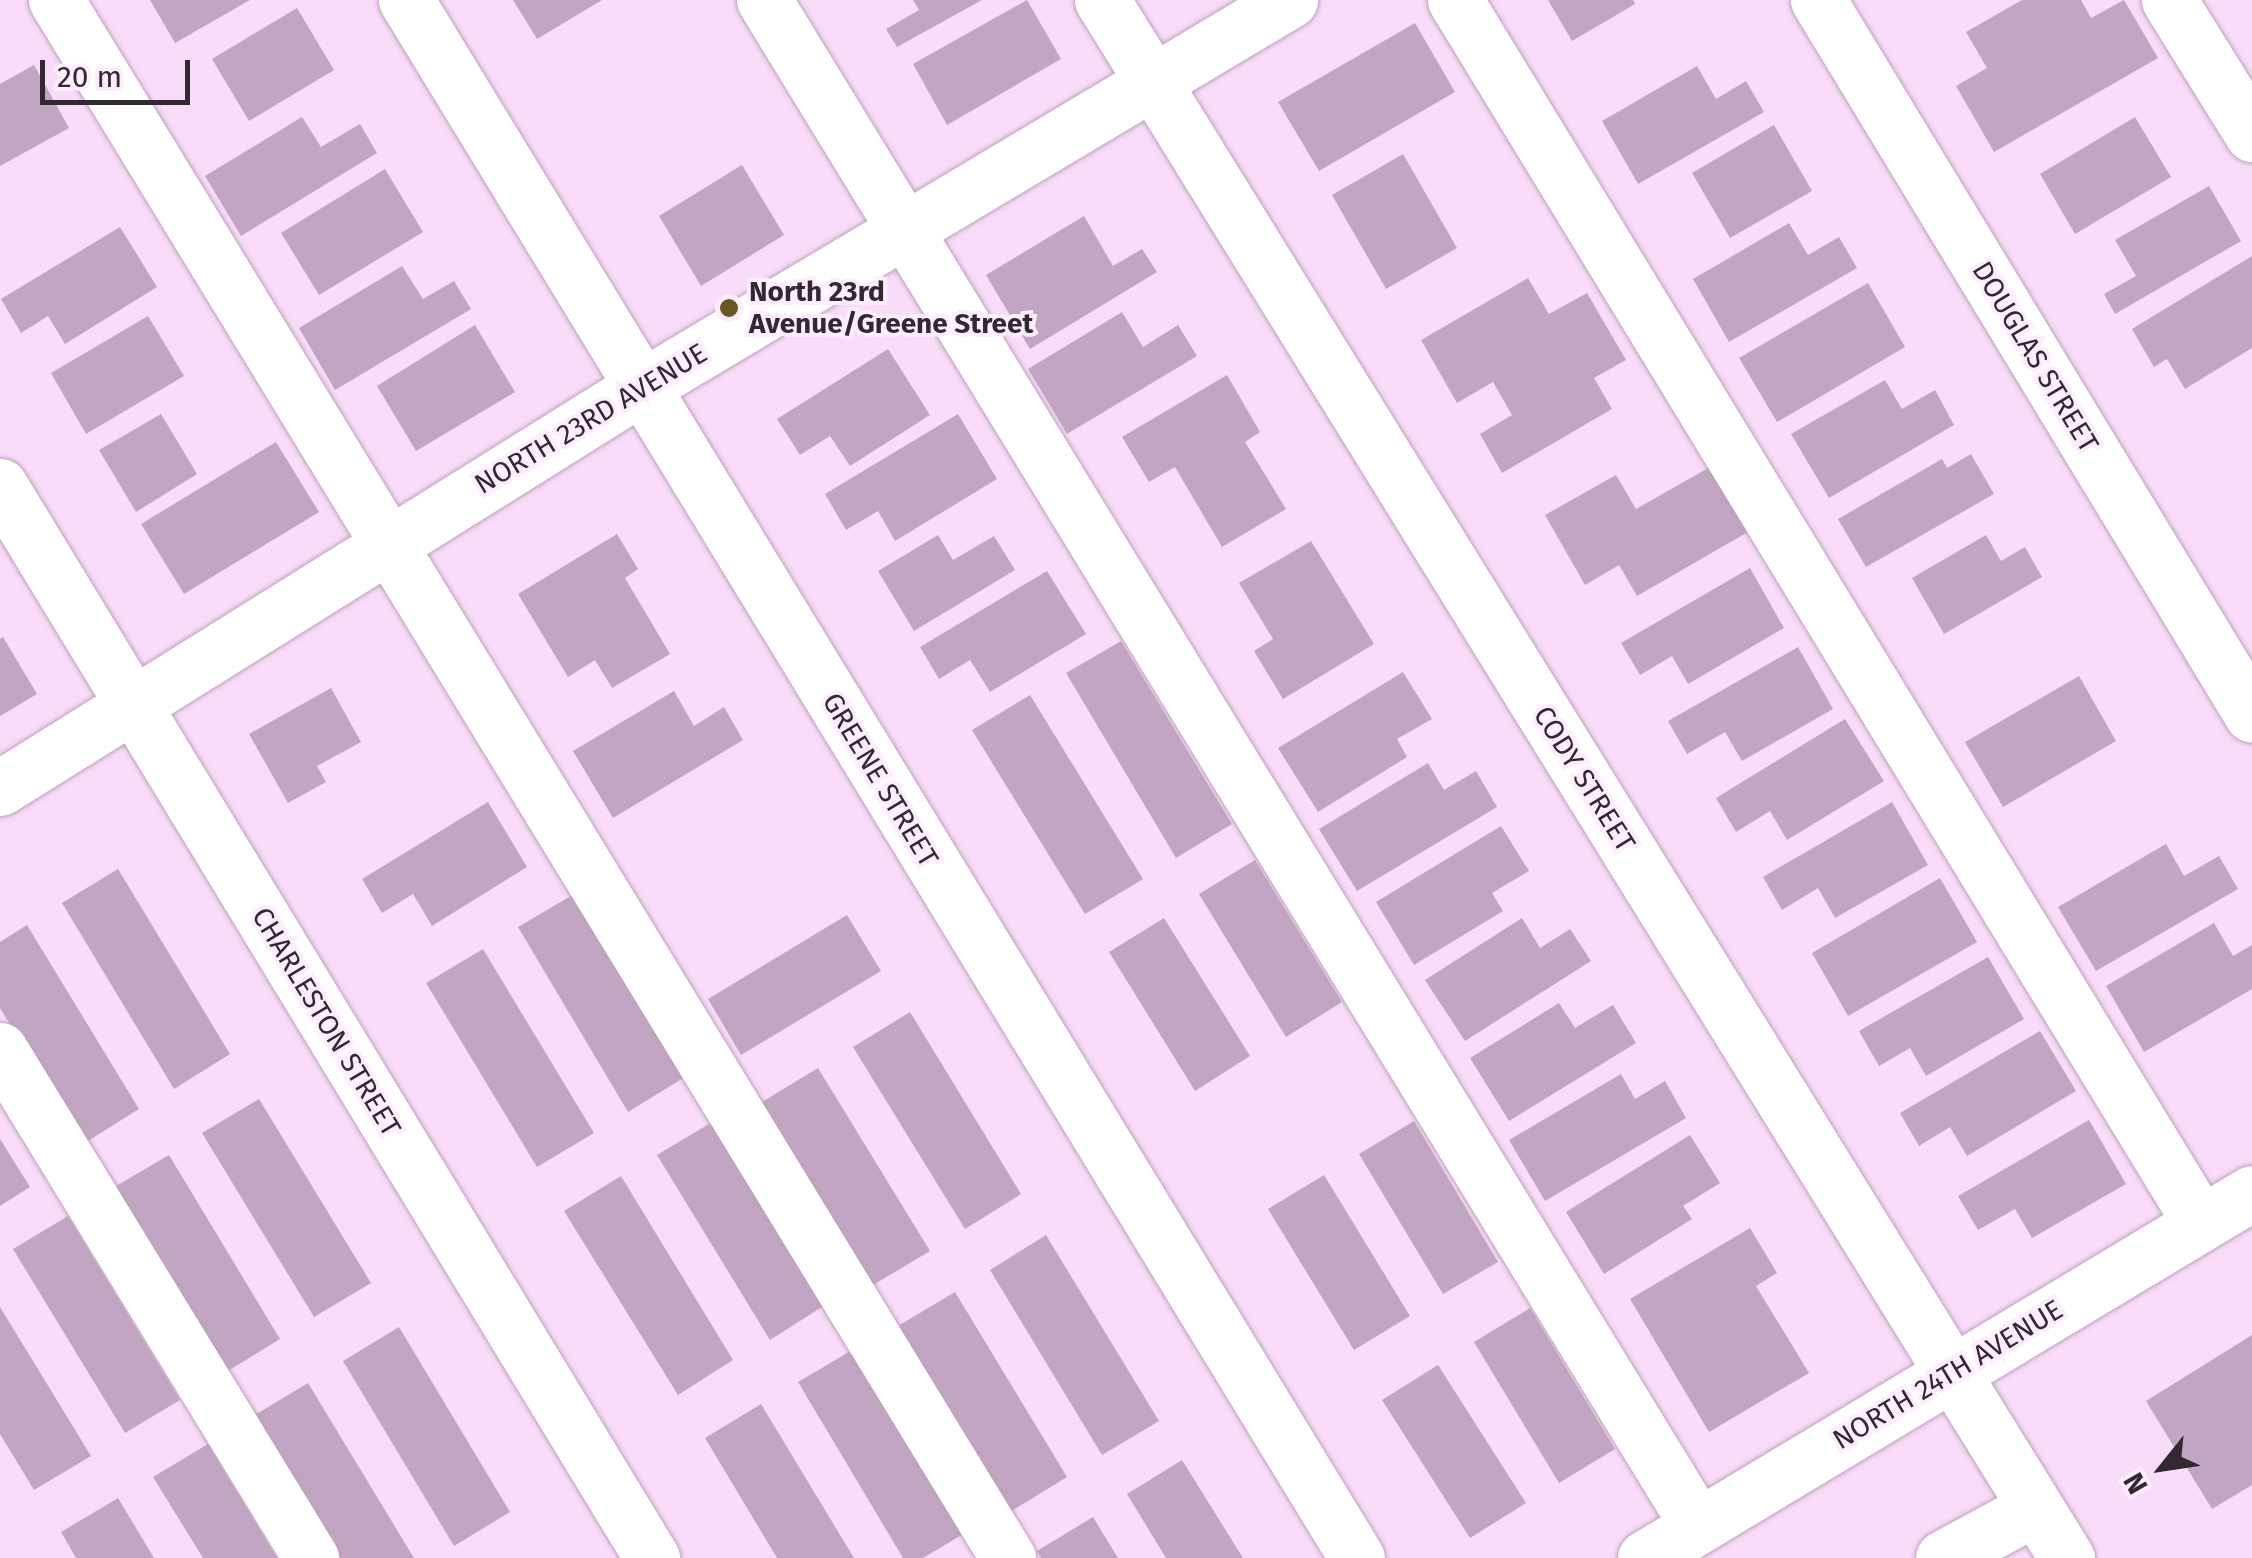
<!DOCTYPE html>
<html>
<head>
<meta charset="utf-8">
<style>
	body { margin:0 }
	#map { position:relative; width:2252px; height:1558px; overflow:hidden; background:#f8dcf8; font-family:"Fira Sans",sans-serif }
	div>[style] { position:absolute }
	.building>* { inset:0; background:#c1a6c1 }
	.roads { filter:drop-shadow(0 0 2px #bda2bd) drop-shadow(0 0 2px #bda2bd) }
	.minor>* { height:55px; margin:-27.5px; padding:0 27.5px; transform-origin:27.5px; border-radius:27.5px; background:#fff }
	.dots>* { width:28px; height:28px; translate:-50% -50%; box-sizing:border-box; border:5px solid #feedfe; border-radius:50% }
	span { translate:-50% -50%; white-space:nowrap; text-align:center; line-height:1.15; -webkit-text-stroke:8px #feedfe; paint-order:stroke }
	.poi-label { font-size:28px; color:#322832; font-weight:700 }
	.left { translate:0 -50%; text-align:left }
	.street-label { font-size:28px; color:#322832 }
	.north { position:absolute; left:2112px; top:1418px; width:100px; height:100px; -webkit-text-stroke:8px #feedfe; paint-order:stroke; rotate:240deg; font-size:28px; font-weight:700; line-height:40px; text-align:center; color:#322832 }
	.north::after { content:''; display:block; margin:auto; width:35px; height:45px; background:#322832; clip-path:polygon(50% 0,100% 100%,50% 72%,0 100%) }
	.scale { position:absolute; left:40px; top:60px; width:150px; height:45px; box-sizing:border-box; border:5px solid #322832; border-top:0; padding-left:12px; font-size:30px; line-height:35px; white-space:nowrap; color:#322832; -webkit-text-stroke:8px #feedfe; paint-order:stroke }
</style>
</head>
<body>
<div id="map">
	<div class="building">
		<div style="clip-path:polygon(150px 0,250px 0,175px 43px)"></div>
		<div style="clip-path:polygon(513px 0,602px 0,537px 39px)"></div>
		<div style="clip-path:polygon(913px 0,982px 0,897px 47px,886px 29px,919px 10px)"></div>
		<div style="clip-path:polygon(1027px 0,1061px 59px,947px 125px,913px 64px)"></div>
		<div style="clip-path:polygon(1548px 0,1633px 0,1635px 4px,1572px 41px)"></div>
		<div style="clip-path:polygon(2022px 0,2081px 0,2091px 18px,2124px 0,2158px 58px,1994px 152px,1956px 86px,1987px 68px,1966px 32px)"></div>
		<div style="clip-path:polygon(297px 8px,334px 70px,249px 121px,212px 59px)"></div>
		<div style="clip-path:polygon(1415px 23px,1455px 92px,1319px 171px,1278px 102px)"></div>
		<div style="clip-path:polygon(34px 65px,69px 128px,0 166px,0 84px)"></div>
		<div style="clip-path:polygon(1697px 66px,1716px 99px,1746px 81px,1764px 112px,1638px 184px,1602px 121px)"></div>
		<div style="clip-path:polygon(302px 117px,321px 147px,360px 124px,377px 153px,241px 236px,205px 176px)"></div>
		<div style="clip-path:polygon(2135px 117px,2171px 177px,2075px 234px,2040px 174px)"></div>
		<div style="clip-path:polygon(1774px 125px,1812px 191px,1730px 238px,1692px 173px)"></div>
		<div style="clip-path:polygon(1403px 154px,1457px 248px,1386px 289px,1332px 195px)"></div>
		<div style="clip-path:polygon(742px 165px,784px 235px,701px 286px,659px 216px)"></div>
		<div style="clip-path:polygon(385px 169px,423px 232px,319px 295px,281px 233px)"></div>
		<div style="clip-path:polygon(2209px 186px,2241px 241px,2115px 314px,2104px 294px,2136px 276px,2115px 240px)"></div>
		<div style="clip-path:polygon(1084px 216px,1113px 266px,1142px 249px,1157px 272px,1030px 349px,986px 275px)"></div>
		<div style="clip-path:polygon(1789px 223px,1808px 255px,1839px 237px,1857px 268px,1729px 342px,1693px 279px)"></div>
		<div style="clip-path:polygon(120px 227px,157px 287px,65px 344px,48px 316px,21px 333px,1px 299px)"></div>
		<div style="clip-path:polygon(2252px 256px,2252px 348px,2185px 389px,2167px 359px,2154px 367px,2132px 329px)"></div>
		<div style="clip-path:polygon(402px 266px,423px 299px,454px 281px,471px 309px,335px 390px,299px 328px)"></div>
		<div style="clip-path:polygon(1528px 278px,1549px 314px,1587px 293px,1626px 360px,1594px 378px,1612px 409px,1502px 473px,1480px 434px,1512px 415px,1493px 382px,1457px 403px,1421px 340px)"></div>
		<div style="clip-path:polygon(1868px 283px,1905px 347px,1777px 422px,1739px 358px)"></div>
		<div style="clip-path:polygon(1122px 312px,1143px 347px,1178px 325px,1197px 356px,1067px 434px,1028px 369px)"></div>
		<div style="clip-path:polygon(148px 316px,184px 376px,86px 434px,51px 373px)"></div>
		<div style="clip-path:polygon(475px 325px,515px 392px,416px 451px,377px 386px)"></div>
		<div style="clip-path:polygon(888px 349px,930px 415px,850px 466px,830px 436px,800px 455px,777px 419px)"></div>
		<div style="clip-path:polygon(1227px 375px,1260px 432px,1245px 442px,1286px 509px,1222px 547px,1175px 467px,1149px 482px,1122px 437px)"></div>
		<div style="clip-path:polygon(1885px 380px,1902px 409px,1935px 390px,1954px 425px,1829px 498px,1791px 434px)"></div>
		<div style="clip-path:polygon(161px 414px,197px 474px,136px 512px,99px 450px)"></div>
		<div style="clip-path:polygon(958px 414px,997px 479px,895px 541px,878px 511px,846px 530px,825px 494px)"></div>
		<div style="clip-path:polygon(276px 442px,319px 512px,184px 594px,141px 524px)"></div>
		<div style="clip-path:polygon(1971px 454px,1994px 494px,1866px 567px,1838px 519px,1942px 459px,1947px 468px)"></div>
		<div style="clip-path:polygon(1710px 467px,1748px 532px,1637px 596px,1619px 565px,1585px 585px,1545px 515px,1616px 475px,1636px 509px)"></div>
		<div style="clip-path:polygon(617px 534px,638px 569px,625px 578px,670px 654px,612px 688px,595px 660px,568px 677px,518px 594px)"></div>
		<div style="clip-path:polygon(938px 535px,953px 560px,994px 536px,1015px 570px,914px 631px,878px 571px)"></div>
		<div style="clip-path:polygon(1986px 535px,2001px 561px,2025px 547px,2042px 577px,1944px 634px,1912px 578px)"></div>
		<div style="clip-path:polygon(1311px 541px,1374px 644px,1283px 699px,1254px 651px,1273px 639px,1239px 583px)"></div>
		<div style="clip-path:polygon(1750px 568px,1784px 628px,1688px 684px,1672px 656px,1640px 675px,1621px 643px)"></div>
		<div style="clip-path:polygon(1047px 571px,1086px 634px,990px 692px,970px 660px,939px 679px,920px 647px)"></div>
		<div style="clip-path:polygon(3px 637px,37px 694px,0 716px,0 639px)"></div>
		<div style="clip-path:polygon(1121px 641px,1232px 824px,1176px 858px,1066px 673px)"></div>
		<div style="clip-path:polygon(1798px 647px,1833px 709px,1742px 761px,1725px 732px,1687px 754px,1668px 721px)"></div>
		<div style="clip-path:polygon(1403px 672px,1432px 719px,1397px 739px,1407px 757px,1318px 812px,1278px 748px)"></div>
		<div style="clip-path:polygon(2079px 676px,2116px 741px,2003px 807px,1965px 742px)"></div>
		<div style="clip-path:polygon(331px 688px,361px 742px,317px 766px,326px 782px,288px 803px,249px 734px)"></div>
		<div style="clip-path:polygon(674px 691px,694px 726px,724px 707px,743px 740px,613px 818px,573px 751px)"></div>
		<div style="clip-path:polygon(1030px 695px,1143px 879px,1085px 914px,972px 730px)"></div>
		<div style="clip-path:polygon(1845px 719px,1884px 781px,1787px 840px,1770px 811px,1736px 832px,1716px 798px)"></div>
		<div style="clip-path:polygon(1428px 763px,1444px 790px,1476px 771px,1497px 807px,1357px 891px,1319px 829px)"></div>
		<div style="clip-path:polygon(488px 802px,527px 867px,432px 926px,413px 894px,382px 913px,362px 879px)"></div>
		<div style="clip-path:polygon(1892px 802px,1928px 865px,1835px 918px,1818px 888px,1782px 910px,1763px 877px)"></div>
		<div style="clip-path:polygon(1501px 826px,1529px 871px,1492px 893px,1503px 911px,1414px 965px,1376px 902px)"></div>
		<div style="clip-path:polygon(2166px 844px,2184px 876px,2219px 856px,2238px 889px,2096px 971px,2058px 907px)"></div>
		<div style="clip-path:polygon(1255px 860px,1342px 1002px,1286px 1037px,1199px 894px)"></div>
		<div style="clip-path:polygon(118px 869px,230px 1054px,174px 1089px,62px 903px)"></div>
		<div style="clip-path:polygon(1940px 878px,1977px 942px,1848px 1016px,1812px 953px)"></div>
		<div style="clip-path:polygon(576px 893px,685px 1077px,628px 1112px,518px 927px)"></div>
		<div style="clip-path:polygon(847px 915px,881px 971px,741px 1055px,708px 999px)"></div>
		<div style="clip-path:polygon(1164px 918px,1250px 1056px,1195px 1091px,1109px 952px)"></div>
		<div style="clip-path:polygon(1522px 918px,1540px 948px,1570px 929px,1591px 961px,1465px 1041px,1425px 980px)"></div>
		<div style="clip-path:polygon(2214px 923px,2233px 956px,2252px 945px,2252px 989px,2144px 1052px,2106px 986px)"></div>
		<div style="clip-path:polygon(27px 925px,139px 1109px,83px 1144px,0 1008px,0 942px)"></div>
		<div style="clip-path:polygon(483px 949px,594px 1133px,537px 1167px,426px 983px)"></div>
		<div style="clip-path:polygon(1988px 957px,2024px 1019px,1926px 1076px,1910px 1048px,1879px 1066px,1859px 1031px)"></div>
		<div style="clip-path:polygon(1559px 1003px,1575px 1028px,1613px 1005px,1636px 1043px,1509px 1121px,1470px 1058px)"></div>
		<div style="clip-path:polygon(910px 1012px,1021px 1194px,965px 1229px,853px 1047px)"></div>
		<div style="clip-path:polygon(2040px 1031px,2076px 1091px,1967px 1156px,1950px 1127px,1919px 1146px,1900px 1113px)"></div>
		<div style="clip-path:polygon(818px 1068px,930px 1251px,873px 1285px,762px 1102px)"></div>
		<div style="clip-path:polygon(1621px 1074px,1635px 1099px,1665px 1081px,1686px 1118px,1545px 1201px,1509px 1140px)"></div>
		<div style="clip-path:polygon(259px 1099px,371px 1283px,314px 1317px,202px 1133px)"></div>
		<div style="clip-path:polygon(2089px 1120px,2126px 1184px,2032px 1238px,2015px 1209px,1978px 1230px,1958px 1196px)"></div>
		<div style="clip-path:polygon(714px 1121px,825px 1305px,770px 1340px,657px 1155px)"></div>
		<div style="clip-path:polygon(1414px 1121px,1498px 1262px,1443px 1294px,1359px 1154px)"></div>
		<div style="clip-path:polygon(1690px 1135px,1720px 1183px,1683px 1206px,1692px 1219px,1604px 1274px,1566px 1212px)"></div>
		<div style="clip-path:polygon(0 1139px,30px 1187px,0 1206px)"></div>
		<div style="clip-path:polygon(169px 1155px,280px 1339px,223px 1374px,111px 1189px)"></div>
		<div style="clip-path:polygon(1324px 1175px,1410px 1316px,1354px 1350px,1268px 1209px)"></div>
		<div style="clip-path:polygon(621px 1176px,733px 1360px,678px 1395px,564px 1211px)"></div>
		<div style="clip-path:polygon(68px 1216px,180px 1400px,125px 1433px,13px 1249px)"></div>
		<div style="clip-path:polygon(1750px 1228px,1777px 1273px,1756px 1286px,1809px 1373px,1709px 1432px,1630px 1299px)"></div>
		<div style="clip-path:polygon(1046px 1235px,1159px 1421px,1102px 1455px,990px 1270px)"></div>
		<div style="clip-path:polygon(955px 1292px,1067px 1477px,1010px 1512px,898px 1326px)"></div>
		<div style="clip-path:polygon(0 1307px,91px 1456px,34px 1490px,0 1434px)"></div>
		<div style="clip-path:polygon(1530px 1308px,1615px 1449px,1559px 1483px,1474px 1342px)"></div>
		<div style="clip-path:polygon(399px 1327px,510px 1512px,454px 1546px,343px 1361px)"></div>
		<div style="clip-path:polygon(2252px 1335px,2252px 1485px,2212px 1509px,2146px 1401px)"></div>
		<div style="clip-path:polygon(854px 1349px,965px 1533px,923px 1558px,903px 1558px,798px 1382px)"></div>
		<div style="clip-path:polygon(1438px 1365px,1526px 1503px,1470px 1538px,1382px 1400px)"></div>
		<div style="clip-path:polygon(308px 1383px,414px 1558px,337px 1558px,250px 1418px)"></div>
		<div style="clip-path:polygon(761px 1404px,854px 1558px,777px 1558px,705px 1438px)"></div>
		<div style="clip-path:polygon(208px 1444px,277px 1558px,203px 1558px,153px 1477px)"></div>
		<div style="clip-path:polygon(1182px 1460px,1243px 1558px,1166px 1558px,1127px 1494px)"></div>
		<div style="clip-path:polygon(118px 1498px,154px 1558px,76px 1558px,61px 1532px)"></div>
		<div style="clip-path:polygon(1093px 1517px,1118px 1558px,1041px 1558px,1037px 1551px)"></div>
	</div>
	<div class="roads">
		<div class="minor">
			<div style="left:56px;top:0;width:1826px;rotate:58.57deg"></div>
			<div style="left:406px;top:0;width:1825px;rotate:58.6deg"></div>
			<div style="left:764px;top:0;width:1789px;rotate:58.53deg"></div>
			<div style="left:1102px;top:0;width:1833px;rotate:58.23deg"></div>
			<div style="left:1455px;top:0;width:1431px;rotate:58.63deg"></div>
			<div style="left:1818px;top:0;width:836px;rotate:58.74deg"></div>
			<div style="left:2169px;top:0;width:158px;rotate:58.2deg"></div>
			<div style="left:0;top:486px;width:1255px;rotate:58.69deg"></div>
			<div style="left:0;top:788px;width:755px;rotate:-32.01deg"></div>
			<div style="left:640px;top:388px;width:757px;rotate:-30.83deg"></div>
			<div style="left:0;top:1050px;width:596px;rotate:58.52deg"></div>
			<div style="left:1645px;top:1558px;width:708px;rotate:-31.02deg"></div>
			<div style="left:1943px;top:1558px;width:105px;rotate:-28.5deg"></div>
		</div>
	</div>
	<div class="dots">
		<div style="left:729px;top:308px;background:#695826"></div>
	</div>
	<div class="poi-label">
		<span class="left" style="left:749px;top:308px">North 23rd<br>Avenue/Greene Street</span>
	</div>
	<div class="street-label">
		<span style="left:2035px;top:357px;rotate:59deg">DOUGLAS STREET</span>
		<span style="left:591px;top:419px;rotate:-31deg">NORTH 23RD AVENUE</span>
		<span style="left:1584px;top:779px;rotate:58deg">CODY STREET</span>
		<span style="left:880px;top:780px;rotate:59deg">GREENE STREET</span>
		<span style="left:326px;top:1022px;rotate:59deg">CHARLESTON STREET</span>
		<span style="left:1948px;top:1375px;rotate:-31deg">NORTH 24TH AVENUE</span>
	</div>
	<div class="north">N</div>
	<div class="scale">20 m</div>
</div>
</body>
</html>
